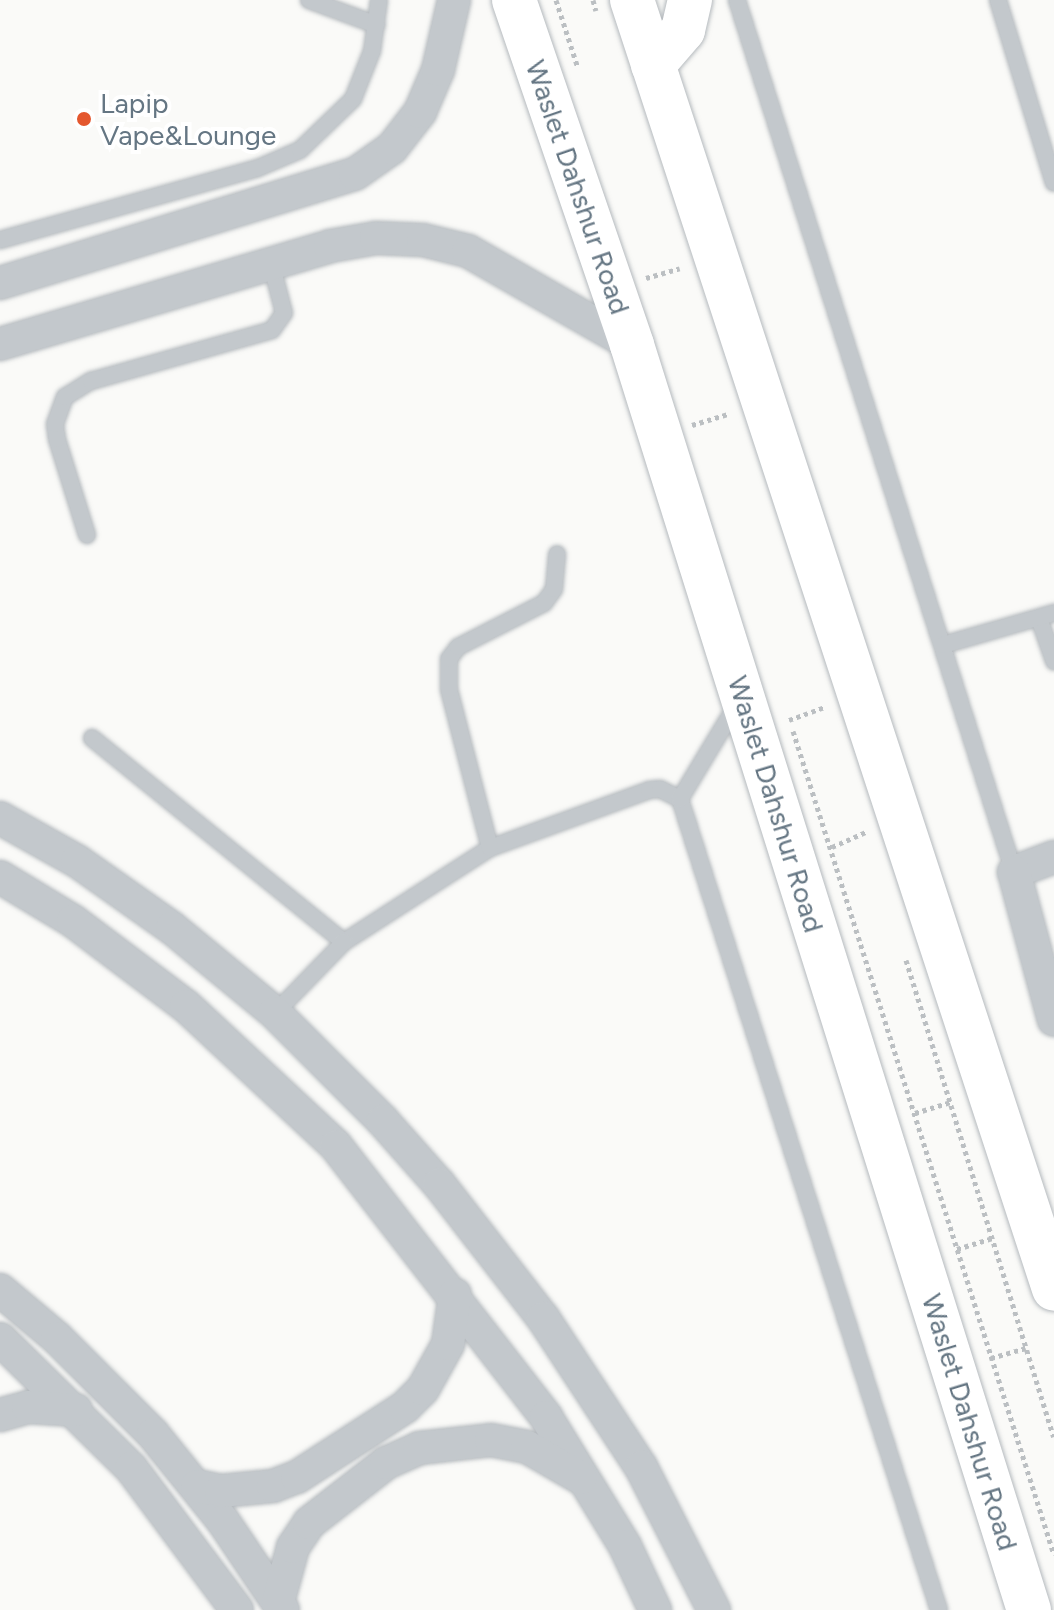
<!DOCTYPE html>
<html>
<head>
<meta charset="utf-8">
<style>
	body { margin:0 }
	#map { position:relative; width:1054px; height:1610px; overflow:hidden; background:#fafaf8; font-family:Figtree,sans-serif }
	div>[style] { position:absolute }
	.path>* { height:5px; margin-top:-2.5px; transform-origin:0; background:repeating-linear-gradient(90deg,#bbbfc2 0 4px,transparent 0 8px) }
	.roads { filter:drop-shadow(0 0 2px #b5babe) drop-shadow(0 0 2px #b5babe) }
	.service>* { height:16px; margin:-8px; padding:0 8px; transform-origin:8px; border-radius:8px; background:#c3c8cc }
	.minor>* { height:32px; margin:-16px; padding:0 16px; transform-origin:16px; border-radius:16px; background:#c3c8cc }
	.primary>* { height:44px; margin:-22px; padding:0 22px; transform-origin:22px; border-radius:22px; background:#fff }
	.dots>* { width:22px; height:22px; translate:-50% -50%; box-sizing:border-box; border:4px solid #fff; border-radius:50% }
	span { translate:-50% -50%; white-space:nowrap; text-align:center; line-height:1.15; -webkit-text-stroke:8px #fff; paint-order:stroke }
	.poi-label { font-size:28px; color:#657683 }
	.left { translate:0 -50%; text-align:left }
	.street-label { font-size:28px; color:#657683 }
</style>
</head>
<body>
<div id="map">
	<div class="path">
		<div style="left:556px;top:0;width:71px;rotate:72.1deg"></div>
		<div style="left:593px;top:0;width:11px;rotate:75deg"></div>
		<div style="left:646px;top:278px;width:35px;rotate:-16deg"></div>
		<div style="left:692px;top:425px;width:38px;rotate:-17deg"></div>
		<div style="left:789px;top:720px;width:38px;rotate:-20deg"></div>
		<div style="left:793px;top:731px;width:864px;rotate:72.42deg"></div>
		<div style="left:832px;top:847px;width:37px;rotate:-24deg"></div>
		<div style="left:906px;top:960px;width:499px;rotate:72.8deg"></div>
		<div style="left:915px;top:1113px;width:37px;rotate:-17deg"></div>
		<div style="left:957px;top:1249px;width:37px;rotate:-17deg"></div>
		<div style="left:991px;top:1358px;width:36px;rotate:-16deg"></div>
	</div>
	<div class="roads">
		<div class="service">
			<div style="left:309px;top:0;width:72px;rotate:20.2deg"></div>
			<div style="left:737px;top:0;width:915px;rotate:72.38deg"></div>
			<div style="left:998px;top:0;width:191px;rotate:73deg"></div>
			<div style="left:0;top:240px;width:268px;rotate:-15.6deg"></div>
			<div style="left:258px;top:168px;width:46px;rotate:-23.2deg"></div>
			<div style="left:300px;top:150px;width:74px;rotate:-43.9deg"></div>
			<div style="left:353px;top:99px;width:52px;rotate:-68.4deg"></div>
			<div style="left:372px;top:51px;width:51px;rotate:-82.2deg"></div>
			<div style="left:87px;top:535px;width:101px;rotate:-107.4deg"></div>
			<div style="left:57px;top:439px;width:15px;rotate:-98deg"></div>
			<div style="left:55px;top:424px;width:29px;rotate:-70deg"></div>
			<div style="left:65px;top:397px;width:31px;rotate:-32deg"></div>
			<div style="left:91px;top:381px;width:188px;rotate:-15.7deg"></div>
			<div style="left:272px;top:330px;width:21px;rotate:-55deg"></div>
			<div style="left:284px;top:313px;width:52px;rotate:-104.6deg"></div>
			<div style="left:1039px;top:618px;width:46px;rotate:70.8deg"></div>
			<div style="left:943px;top:645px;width:116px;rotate:-16.1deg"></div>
			<div style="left:92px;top:738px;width:324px;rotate:39deg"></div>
			<div style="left:344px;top:942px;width:174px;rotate:-32.8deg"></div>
			<div style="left:490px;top:848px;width:169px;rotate:-20deg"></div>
			<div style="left:649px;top:790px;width:11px;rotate:-5deg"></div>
			<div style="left:660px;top:789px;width:22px;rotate:27deg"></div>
			<div style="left:680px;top:799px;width:851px;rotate:72.29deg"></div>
			<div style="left:680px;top:799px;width:111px;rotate:-59deg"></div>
			<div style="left:490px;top:848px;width:164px;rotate:-104.5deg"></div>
			<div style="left:449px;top:689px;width:30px;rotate:-90deg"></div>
			<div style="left:449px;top:659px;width:15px;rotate:-53deg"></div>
			<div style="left:458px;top:647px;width:97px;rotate:-27.1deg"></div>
			<div style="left:544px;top:603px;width:17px;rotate:-54deg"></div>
			<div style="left:554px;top:589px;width:35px;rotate:-85deg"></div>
			<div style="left:275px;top:1013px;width:99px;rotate:-45.8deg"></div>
		</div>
		<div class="minor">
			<div style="left:0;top:283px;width:371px;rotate:-17.1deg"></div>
			<div style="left:355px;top:174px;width:45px;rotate:-35.1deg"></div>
			<div style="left:392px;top:148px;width:46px;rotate:-52.1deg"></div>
			<div style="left:420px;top:112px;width:46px;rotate:-66.8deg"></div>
			<div style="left:438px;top:70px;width:72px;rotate:-77.1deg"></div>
			<div style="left:0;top:344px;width:344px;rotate:-16.5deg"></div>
			<div style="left:330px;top:246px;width:47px;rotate:-9.9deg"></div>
			<div style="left:376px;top:238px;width:47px;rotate:2.4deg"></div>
			<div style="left:423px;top:240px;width:46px;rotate:13.7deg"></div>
			<div style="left:468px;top:251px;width:189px;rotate:29.8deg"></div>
			<div style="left:0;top:818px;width:88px;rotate:29.2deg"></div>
			<div style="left:77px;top:861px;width:116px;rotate:35.2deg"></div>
			<div style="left:172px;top:928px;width:134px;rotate:39.5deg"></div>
			<div style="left:275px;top:1013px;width:153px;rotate:45deg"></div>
			<div style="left:383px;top:1121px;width:84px;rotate:48.4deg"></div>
			<div style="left:439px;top:1184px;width:170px;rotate:52.2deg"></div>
			<div style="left:543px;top:1318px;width:178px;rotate:56.7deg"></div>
			<div style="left:641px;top:1467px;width:161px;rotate:63deg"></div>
			<div style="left:1054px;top:857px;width:43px;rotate:159.4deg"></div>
			<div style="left:1014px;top:872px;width:153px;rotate:74.9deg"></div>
			<div style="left:0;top:877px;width:85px;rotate:31.1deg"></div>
			<div style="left:73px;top:921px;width:141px;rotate:37deg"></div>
			<div style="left:186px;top:1006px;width:205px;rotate:43deg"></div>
			<div style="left:336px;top:1146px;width:343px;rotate:52.2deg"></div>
			<div style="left:546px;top:1417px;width:151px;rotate:58.5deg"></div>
			<div style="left:625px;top:1546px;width:71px;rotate:64.9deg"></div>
			<div style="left:0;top:1290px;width:75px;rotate:40.1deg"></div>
			<div style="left:57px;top:1338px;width:136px;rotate:45deg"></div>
			<div style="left:153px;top:1434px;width:112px;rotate:51.2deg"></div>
			<div style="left:223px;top:1521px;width:107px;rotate:56deg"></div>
			<div style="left:0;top:1339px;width:184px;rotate:44.6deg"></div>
			<div style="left:131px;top:1468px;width:177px;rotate:53.3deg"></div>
			<div style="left:0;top:1415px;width:29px;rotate:-16deg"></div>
			<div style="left:28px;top:1407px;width:48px;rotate:3.6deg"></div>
			<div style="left:197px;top:1486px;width:25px;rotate:12deg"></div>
			<div style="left:221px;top:1491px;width:52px;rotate:-5.5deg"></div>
			<div style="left:273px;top:1486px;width:26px;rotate:-21deg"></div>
			<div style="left:297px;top:1477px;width:129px;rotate:-32.9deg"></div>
			<div style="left:405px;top:1407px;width:25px;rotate:-45deg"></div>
			<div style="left:423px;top:1389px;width:51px;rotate:-60.9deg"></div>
			<div style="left:448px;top:1344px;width:50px;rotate:-82deg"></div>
			<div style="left:278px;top:1602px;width:57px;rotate:-74.7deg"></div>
			<div style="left:293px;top:1547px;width:29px;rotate:-56deg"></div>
			<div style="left:309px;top:1523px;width:98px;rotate:-37.9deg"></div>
			<div style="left:386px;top:1463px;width:36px;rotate:-24deg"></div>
			<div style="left:419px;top:1448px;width:72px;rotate:-6.3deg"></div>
			<div style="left:491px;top:1440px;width:37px;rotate:11deg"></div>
			<div style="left:527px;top:1447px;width:62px;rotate:29.9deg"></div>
		</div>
		<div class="primary">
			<div style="left:514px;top:0;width:365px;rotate:71.1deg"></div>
			<div style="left:632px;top:345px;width:1326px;rotate:72.58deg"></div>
			<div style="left:632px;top:0;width:1356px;rotate:71.87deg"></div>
			<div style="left:653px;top:65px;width:46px;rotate:-49.4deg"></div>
			<div style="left:683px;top:30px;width:31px;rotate:-77deg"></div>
		</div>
	</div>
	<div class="dots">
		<div style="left:84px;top:119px;background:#e4572e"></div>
	</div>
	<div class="poi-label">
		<span class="left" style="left:100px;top:119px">Lapip<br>Vape&amp;Lounge</span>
	</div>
	<div class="street-label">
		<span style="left:578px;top:187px;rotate:71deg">Waslet Dahshur Road</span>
		<span style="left:776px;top:804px;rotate:73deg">Waslet Dahshur Road</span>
		<span style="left:970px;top:1422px;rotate:73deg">Waslet Dahshur Road</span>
	</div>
</div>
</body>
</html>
